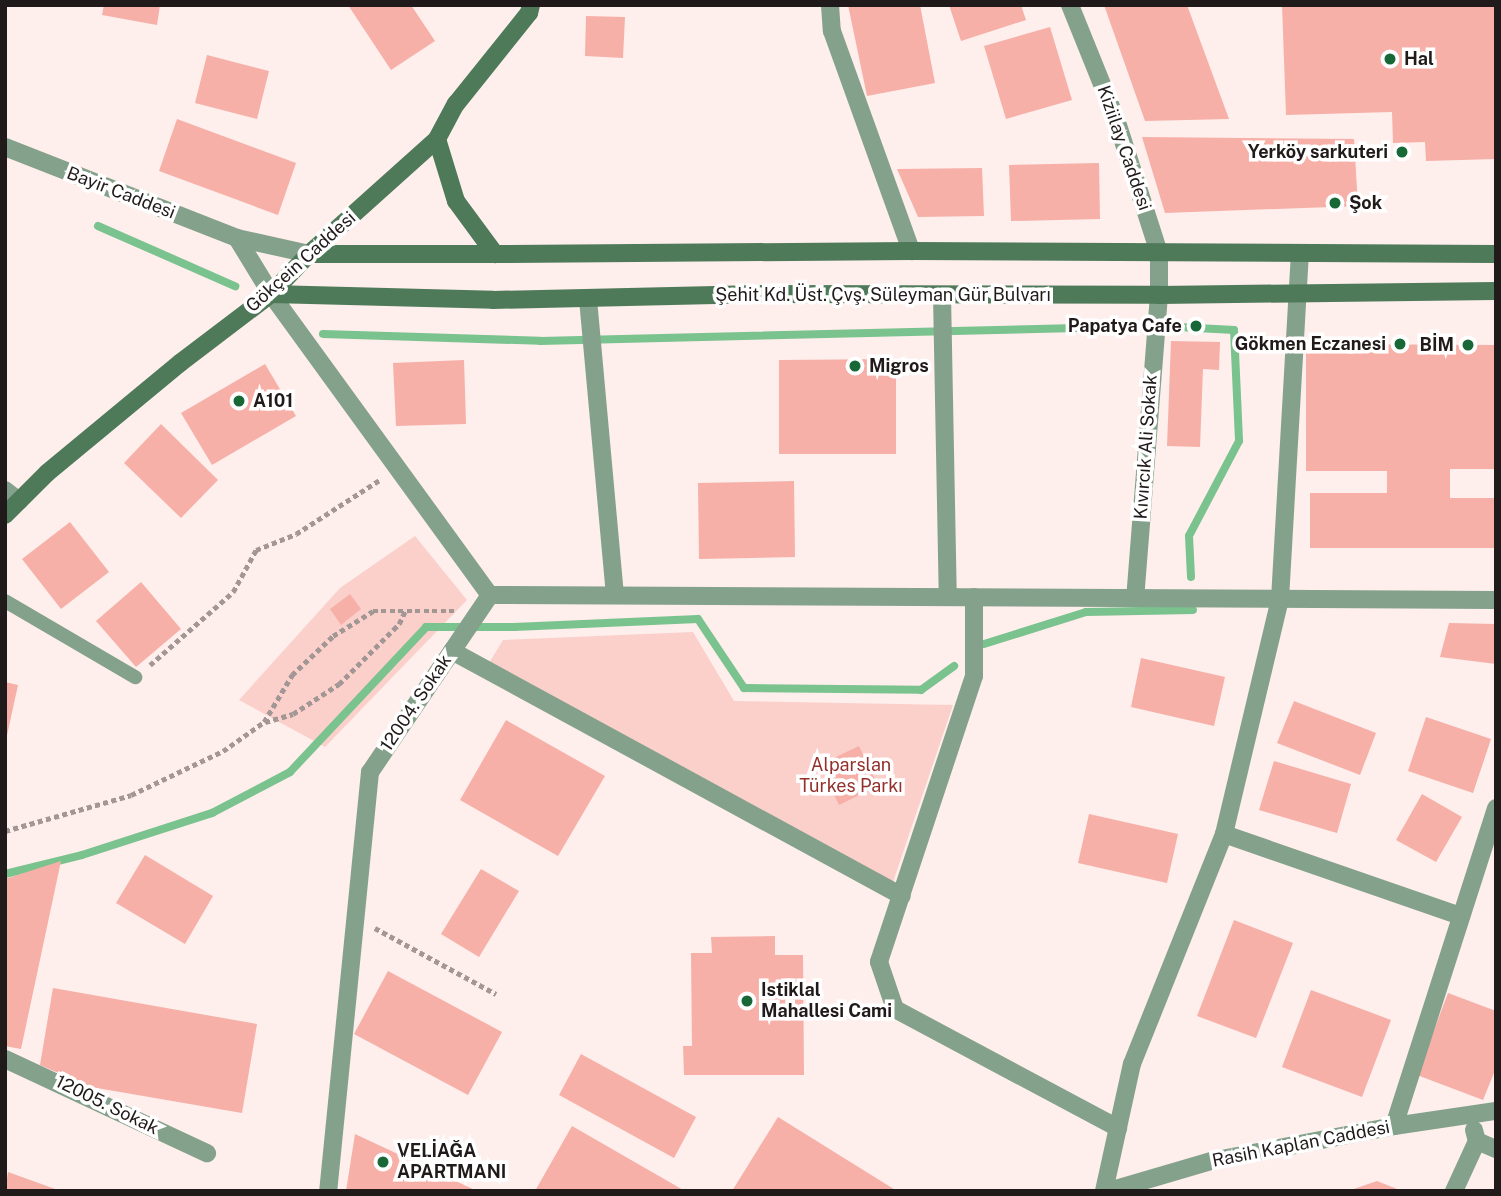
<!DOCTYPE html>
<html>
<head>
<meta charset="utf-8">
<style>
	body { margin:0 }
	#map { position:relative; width:1501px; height:1196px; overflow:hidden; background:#feeeec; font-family:"Public Sans",sans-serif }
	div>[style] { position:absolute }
	.green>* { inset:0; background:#fbd0cb }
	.stream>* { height:8px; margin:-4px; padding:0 4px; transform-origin:4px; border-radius:4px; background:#7ac28e }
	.building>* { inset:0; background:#f6b0a8 }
	.path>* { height:4.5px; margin-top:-2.25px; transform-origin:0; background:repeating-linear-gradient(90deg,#a29795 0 5px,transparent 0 8.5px) }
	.lane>* { height:14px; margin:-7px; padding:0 7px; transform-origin:7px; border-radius:7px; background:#84a18b }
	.street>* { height:18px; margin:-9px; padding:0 9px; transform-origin:9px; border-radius:9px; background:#84a18b }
	.secondary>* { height:18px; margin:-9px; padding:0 9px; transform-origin:9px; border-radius:9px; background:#4e7a5a }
	.dots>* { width:19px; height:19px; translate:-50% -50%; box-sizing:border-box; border:4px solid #fff; border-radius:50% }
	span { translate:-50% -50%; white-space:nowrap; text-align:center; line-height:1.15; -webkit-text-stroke:7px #fff; paint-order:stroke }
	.poi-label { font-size:18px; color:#201b1a; font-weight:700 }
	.left { translate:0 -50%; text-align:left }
	.right { translate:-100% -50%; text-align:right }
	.street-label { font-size:18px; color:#201b1a }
	.park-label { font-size:18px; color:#93302c }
	.frame { position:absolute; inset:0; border:7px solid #201b1a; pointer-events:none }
</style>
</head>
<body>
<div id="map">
	<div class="green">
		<div style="clip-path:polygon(415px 536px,467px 600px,325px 747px,239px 700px,340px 588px)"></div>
		<div style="clip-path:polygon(693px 632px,734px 701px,953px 705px,893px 882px,489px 663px,503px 640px)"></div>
	</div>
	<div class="stream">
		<div style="left:98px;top:226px;width:150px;rotate:23.7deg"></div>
		<div style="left:323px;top:334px;width:217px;rotate:1.8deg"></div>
		<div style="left:540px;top:341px;width:620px;rotate:-1.39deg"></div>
		<div style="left:1160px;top:326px;width:74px;rotate:3.1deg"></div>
		<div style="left:1234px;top:330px;width:111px;rotate:87.4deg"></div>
		<div style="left:1239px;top:441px;width:107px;rotate:117.8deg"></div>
		<div style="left:1189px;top:536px;width:41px;rotate:87.2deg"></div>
		<div style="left:984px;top:644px;width:107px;rotate:-17.4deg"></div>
		<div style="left:1086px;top:612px;width:107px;rotate:-1.1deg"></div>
		<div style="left:5px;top:874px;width:79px;rotate:-13.9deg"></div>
		<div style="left:82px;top:855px;width:137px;rotate:-17.9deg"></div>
		<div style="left:212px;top:813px;width:88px;rotate:-27.7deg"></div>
		<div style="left:290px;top:772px;width:199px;rotate:-46.8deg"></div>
		<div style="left:426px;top:627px;width:88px"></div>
		<div style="left:514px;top:627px;width:184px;rotate:-2.5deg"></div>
		<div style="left:698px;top:619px;width:83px;rotate:56.3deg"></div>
		<div style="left:744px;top:688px;width:177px;rotate:0.6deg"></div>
		<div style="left:921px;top:690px;width:41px;rotate:-36deg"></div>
	</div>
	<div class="building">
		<div style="clip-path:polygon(104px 5px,160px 5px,157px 25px,102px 15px)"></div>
		<div style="clip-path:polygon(348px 5px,411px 5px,435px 41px,391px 70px)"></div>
		<div style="clip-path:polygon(848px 5px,920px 5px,935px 83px,867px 96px)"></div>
		<div style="clip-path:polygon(949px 5px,1021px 5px,1026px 20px,961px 41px)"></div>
		<div style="clip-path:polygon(1104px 5px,1187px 5px,1229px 119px,1145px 121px)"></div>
		<div style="clip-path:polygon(1282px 5px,1496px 5px,1496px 159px,1426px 161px,1425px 142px,1393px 143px,1392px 112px,1286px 115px)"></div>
		<div style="clip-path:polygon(586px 16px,625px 17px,623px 58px,585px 56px)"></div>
		<div style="clip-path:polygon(1050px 27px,1072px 100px,1006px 119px,984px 46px)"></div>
		<div style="clip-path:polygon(207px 55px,269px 71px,257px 119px,195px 103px)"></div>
		<div style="clip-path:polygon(177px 119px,296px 163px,278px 215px,159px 171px)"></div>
		<div style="clip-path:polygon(1142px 137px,1354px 139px,1358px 206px,1165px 213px)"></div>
		<div style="clip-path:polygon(1099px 163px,1100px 219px,1011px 221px,1009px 165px)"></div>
		<div style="clip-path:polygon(982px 168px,984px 216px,918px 217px,897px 169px)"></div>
		<div style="clip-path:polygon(1171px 341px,1220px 342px,1219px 370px,1203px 369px,1200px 447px,1167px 446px)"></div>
		<div style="clip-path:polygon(1306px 344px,1496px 345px,1496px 469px,1450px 469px,1450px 498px,1496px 498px,1496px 548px,1310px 548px,1310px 493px,1387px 493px,1387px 471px,1306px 471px)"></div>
		<div style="clip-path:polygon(896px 359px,896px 454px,779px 454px,779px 360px)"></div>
		<div style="clip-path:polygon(464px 360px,466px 424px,396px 426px,393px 363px)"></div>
		<div style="clip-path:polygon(265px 364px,296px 416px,212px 465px,181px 413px)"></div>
		<div style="clip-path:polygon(161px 424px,218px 480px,181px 518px,124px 463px)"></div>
		<div style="clip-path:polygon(794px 481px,795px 557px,699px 559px,698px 483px)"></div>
		<div style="clip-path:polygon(70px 522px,109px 572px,61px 609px,22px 559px)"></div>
		<div style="clip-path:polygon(141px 582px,181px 629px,136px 667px,96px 621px)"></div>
		<div style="clip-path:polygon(350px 594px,361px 609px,341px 625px,330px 609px)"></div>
		<div style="clip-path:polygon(1449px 623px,1496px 624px,1496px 664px,1440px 657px)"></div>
		<div style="clip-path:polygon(1141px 658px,1225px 677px,1214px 726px,1131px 707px)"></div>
		<div style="clip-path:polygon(5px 682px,18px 685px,6px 740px,5px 740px)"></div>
		<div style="clip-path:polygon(1294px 701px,1376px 733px,1360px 775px,1277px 743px)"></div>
		<div style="clip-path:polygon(1426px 717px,1491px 739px,1473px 793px,1408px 771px)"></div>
		<div style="clip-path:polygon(506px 720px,605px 776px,558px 856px,460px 800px)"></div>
		<div style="clip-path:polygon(859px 746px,878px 786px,839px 805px,819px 765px)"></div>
		<div style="clip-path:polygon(1274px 761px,1351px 784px,1337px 833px,1259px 810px)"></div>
		<div style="clip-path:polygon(1422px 794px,1462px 817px,1436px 862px,1396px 840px)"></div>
		<div style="clip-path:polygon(1089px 814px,1178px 834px,1167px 883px,1078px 863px)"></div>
		<div style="clip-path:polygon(145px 855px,213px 896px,185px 944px,116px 903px)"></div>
		<div style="clip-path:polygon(61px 861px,21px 1049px,5px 1046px,5px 879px)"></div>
		<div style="clip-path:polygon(481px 869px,519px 891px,479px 957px,441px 934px)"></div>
		<div style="clip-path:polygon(1234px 920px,1293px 943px,1256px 1038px,1197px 1016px)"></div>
		<div style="clip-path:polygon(775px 936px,775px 955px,803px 955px,804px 1075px,684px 1075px,683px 1046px,692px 1046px,691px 953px,712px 953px,711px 937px)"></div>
		<div style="clip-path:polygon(388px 971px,502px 1032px,468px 1095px,354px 1034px)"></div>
		<div style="clip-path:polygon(53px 988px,257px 1024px,242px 1113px,91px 1087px,40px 1065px)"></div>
		<div style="clip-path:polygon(1311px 990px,1391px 1020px,1362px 1097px,1282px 1067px)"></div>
		<div style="clip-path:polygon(1448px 993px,1496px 1011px,1496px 1068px,1483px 1100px,1417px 1075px)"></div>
		<div style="clip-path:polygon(581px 1054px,696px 1117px,674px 1158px,559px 1095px)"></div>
		<div style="clip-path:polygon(778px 1117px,897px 1191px,732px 1191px)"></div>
		<div style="clip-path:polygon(572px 1126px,685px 1191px,535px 1191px)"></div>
		<div style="clip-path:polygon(355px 1134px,477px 1191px,346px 1191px)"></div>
		<div style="clip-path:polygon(8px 1172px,58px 1190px,58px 1191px,5px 1191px)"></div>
		<div style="clip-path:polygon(1377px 1181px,1402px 1191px,1351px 1191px,1351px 1190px)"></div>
	</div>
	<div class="path">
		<div style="left:150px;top:665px;width:111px;rotate:-41.3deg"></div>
		<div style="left:233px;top:592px;width:48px;rotate:-61.3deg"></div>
		<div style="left:256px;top:550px;width:43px;rotate:-21.8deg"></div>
		<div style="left:296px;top:534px;width:101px;rotate:-32.9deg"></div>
		<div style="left:265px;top:722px;width:29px;rotate:-16deg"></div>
		<div style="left:293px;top:714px;width:55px;rotate:-33.1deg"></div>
		<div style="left:339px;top:684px;width:85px;rotate:-45deg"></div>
		<div style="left:399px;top:624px;width:14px;rotate:-65deg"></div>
		<div style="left:5px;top:831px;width:131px;rotate:-15.9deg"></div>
		<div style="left:131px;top:795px;width:102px;rotate:-25.6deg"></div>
		<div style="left:223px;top:751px;width:50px;rotate:-35.3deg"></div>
		<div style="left:264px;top:722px;width:55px;rotate:-59.2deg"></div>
		<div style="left:292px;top:675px;width:57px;rotate:-43.6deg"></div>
		<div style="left:333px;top:636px;width:47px;rotate:-32deg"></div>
		<div style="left:373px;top:611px;width:83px"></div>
		<div style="left:375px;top:928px;width:138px;rotate:28.6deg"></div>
	</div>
	<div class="lane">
		<div style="left:5px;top:601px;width:151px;rotate:30.3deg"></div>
	</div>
	<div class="street">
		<div style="left:830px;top:5px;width:26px;rotate:86deg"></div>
		<div style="left:832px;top:31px;width:234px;rotate:70.2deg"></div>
		<div style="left:1070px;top:5px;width:123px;rotate:68deg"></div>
		<div style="left:1116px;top:119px;width:141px;rotate:72.2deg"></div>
		<div style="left:1159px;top:253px;width:42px;rotate:90deg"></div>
		<div style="left:1159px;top:295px;width:304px;rotate:94.5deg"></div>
		<div style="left:5px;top:147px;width:249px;rotate:21.4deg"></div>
		<div style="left:237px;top:238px;width:74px;rotate:12.5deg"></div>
		<div style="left:237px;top:238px;width:66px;rotate:58.7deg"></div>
		<div style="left:271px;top:294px;width:372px;rotate:54deg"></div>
		<div style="left:490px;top:595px;width:214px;rotate:124.1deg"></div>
		<div style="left:370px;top:772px;width:421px;rotate:95.7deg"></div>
		<div style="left:942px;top:295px;width:302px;rotate:88.9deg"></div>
		<div style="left:588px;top:299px;width:297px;rotate:84.8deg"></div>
		<div style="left:5px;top:490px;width:18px;rotate:38deg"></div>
		<div style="left:490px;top:595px;width:1006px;rotate:0.28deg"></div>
		<div style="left:974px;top:597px;width:79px;rotate:90deg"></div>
		<div style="left:974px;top:676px;width:301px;rotate:108.4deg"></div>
		<div style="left:879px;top:962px;width:50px;rotate:71.2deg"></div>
		<div style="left:895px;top:1009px;width:253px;rotate:28.1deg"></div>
		<div style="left:452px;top:651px;width:512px;rotate:28.57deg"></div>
		<div style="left:1224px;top:834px;width:251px;rotate:19.1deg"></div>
		<div style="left:5px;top:1059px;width:223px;rotate:25deg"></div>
		<div style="left:1394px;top:1126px;width:334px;rotate:-72.2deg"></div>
		<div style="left:1474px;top:1130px;width:11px;rotate:75deg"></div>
		<div style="left:1477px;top:1141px;width:21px;rotate:23deg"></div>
		<div style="left:1104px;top:1191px;width:130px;rotate:-77.6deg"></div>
		<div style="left:1132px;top:1064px;width:248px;rotate:-68.2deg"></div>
		<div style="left:1224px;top:834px;width:242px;rotate:-76.6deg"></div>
		<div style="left:1280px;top:599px;width:346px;rotate:-86.7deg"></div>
		<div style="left:1109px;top:1191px;width:106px;rotate:-16.4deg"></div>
		<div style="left:1211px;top:1161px;width:186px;rotate:-10.8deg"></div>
		<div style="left:1394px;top:1126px;width:103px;rotate:-8.4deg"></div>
		<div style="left:1454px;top:1191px;width:55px;rotate:-65.3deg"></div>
	</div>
	<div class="secondary">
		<div style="left:437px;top:139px;width:65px;rotate:73deg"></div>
		<div style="left:456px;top:201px;width:66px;rotate:53.7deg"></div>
		<div style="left:495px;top:254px;width:416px;rotate:-0.4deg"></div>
		<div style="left:911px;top:251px;width:585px;rotate:0.29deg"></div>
		<div style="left:309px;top:254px;width:186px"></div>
		<div style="left:271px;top:294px;width:222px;rotate:1.5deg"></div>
		<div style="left:493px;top:300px;width:266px;rotate:-1.3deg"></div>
		<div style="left:759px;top:294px;width:400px;rotate:0.1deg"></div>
		<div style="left:1159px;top:295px;width:337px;rotate:-0.7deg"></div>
		<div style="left:5px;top:515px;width:59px;rotate:-45deg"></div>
		<div style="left:47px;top:473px;width:173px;rotate:-39.6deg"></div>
		<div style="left:180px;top:363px;width:114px;rotate:-37.2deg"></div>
		<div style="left:271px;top:294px;width:55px;rotate:-46.5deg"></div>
		<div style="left:309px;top:254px;width:172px;rotate:-41.9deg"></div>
		<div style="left:437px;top:139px;width:40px;rotate:-62deg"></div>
		<div style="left:456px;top:104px;width:117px;rotate:-51.3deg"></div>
		<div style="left:529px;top:13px;width:8px;rotate:-76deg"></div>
	</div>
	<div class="dots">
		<div style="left:1390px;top:59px;background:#176737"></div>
		<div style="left:1402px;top:152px;background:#176737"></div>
		<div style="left:1335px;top:203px;background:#176737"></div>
		<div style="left:1196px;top:326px;background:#176737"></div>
		<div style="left:1400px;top:344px;background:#176737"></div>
		<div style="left:1468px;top:345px;background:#176737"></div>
		<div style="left:855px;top:366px;background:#176737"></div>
		<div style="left:239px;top:401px;background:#176737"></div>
		<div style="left:747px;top:1001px;background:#176737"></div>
		<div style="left:383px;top:1162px;background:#176737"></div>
	</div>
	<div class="poi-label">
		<span class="left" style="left:1404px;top:59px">Hal</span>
		<span class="right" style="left:1388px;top:152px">Yerköy sarkuteri</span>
		<span class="left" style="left:1349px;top:203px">Şok</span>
		<span class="right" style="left:1182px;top:326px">Papatya Cafe</span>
		<span class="right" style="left:1386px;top:344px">Gökmen Eczanesi</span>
		<span class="right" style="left:1454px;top:345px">BİM</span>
		<span class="left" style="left:869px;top:366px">Migros</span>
		<span class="left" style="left:253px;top:401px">A101</span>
		<span class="left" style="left:761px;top:1001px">Istiklal<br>Mahallesi Cami</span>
		<span class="left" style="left:397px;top:1162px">VELİAĞA<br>APARTMANI</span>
	</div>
	<div class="street-label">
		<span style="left:1124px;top:148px;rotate:71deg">Kiziilay Caddesi</span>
		<span style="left:121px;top:193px;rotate:21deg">Bayir Caddesi</span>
		<span style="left:301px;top:262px;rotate:-42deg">Gökçein Caddesi</span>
		<span style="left:883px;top:295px">Şehit Kd. Üst. Çvş. Süleyman Gür Bulvarı</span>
		<span style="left:1146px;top:447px;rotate:-86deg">Kıvırcık Ali Sokak</span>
		<span style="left:416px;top:703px;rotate:-56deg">12004. Sokak</span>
		<span style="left:107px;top:1105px;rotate:26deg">12005. Sokak</span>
		<span style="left:1301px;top:1144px;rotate:-11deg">Rasih Kaplan Caddesi</span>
	</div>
	<div class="park-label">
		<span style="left:851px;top:776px">Alparslan<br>Türkes Parkı</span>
	</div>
	<div class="frame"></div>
</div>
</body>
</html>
